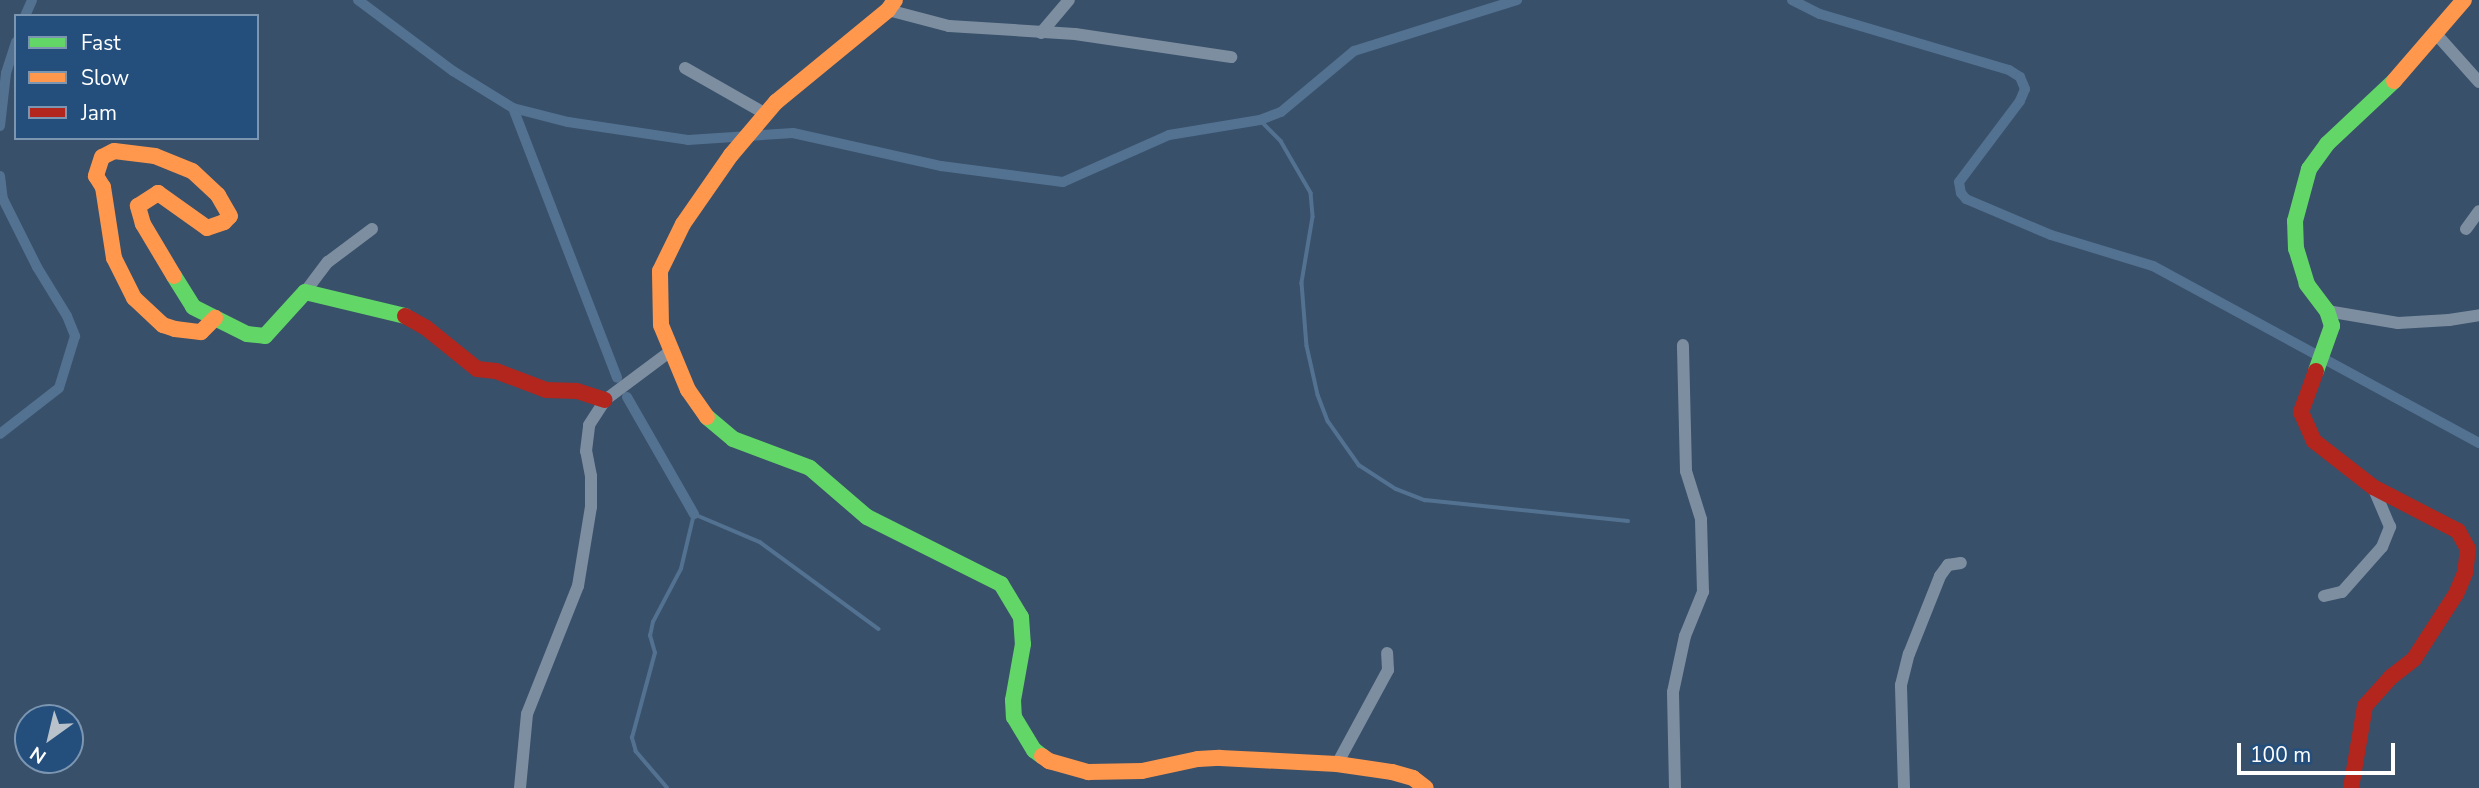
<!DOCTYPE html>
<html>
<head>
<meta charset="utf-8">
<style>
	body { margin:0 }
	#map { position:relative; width:2479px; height:788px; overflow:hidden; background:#385069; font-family:"Nunito Sans",sans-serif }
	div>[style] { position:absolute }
	.stream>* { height:3.5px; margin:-1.75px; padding:0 1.75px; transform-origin:1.75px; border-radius:1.75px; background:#537191 }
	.canal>* { height:10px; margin:-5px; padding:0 5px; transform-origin:5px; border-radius:5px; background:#537191 }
	.street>* { height:12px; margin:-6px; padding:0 6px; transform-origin:6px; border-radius:6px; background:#7d8ea0 }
	.fast>* { height:16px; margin:-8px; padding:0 8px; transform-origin:8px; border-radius:8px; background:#63d668 }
	.slow>* { height:16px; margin:-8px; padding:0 8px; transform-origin:8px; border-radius:8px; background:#ff974d }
	.jam>* { height:16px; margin:-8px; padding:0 8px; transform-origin:8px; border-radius:8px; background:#b3261e }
	span { translate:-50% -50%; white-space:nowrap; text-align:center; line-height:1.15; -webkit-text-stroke:5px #244f7d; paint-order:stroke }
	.legend { position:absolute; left:14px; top:14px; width:245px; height:126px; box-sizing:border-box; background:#244f7d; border:2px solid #7c95b1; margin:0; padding:9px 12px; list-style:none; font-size:21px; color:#fff }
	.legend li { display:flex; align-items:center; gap:14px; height:35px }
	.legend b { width:35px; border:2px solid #7c95b1 }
	.north { position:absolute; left:14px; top:704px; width:70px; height:70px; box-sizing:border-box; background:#244f7d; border:2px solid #7c95b1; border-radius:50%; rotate:214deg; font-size:19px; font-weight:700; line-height:28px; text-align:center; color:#fff }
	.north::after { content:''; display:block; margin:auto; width:24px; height:32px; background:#b9c2ca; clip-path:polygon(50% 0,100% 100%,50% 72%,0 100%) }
	.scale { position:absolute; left:2237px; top:743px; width:158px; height:32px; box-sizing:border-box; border:4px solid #fff; border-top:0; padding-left:9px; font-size:21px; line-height:24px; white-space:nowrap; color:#fff; -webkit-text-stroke:5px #244f7d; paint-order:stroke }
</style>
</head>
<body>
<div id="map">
	<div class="stream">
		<div style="left:1260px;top:120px;width:30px;rotate:45deg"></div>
		<div style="left:1281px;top:141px;width:60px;rotate:60deg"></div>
		<div style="left:1311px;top:193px;width:24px;rotate:85deg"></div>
		<div style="left:1313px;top:217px;width:67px;rotate:99.5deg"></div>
		<div style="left:1302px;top:283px;width:63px;rotate:85.5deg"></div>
		<div style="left:1307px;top:346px;width:50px;rotate:77.3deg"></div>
		<div style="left:1318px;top:395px;width:28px;rotate:69deg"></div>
		<div style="left:1328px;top:421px;width:54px;rotate:54.8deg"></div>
		<div style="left:1359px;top:465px;width:44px;rotate:33deg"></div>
		<div style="left:1396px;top:489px;width:31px;rotate:21deg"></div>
		<div style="left:1425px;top:500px;width:204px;rotate:5.9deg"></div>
		<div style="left:667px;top:788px;width:48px;rotate:-130.7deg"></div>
		<div style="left:636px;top:752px;width:15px;rotate:-106deg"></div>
		<div style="left:632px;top:738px;width:88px;rotate:-74.9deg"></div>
		<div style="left:655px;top:653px;width:18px;rotate:-106deg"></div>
		<div style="left:650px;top:636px;width:14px;rotate:-78deg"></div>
		<div style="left:653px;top:622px;width:60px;rotate:-62.2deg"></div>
		<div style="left:681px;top:569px;width:57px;rotate:-76.7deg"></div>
		<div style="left:694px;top:514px;width:72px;rotate:23deg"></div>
		<div style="left:760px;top:542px;width:147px;rotate:36.2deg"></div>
	</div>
	<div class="canal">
		<div style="left:358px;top:0;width:119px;rotate:36.8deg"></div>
		<div style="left:453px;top:71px;width:70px;rotate:31.7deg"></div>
		<div style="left:513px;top:108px;width:57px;rotate:14.3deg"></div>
		<div style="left:568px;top:122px;width:121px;rotate:8.5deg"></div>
		<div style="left:688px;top:140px;width:105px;rotate:-3.8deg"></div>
		<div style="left:793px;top:133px;width:152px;rotate:12.6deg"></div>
		<div style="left:941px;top:166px;width:123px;rotate:7.5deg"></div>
		<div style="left:1063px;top:182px;width:116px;rotate:-23.9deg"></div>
		<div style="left:1169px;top:135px;width:92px;rotate:-9.4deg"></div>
		<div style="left:1260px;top:120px;width:22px;rotate:-21deg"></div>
		<div style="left:1281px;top:112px;width:95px;rotate:-39.9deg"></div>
		<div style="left:1354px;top:51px;width:171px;rotate:-17.4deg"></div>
		<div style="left:1792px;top:0;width:31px;rotate:27deg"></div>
		<div style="left:1820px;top:14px;width:197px;rotate:16.5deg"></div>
		<div style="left:2009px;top:70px;width:13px;rotate:32deg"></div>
		<div style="left:2020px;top:77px;width:13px;rotate:67deg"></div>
		<div style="left:2025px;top:89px;width:13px;rotate:113deg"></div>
		<div style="left:2020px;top:101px;width:101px;rotate:127deg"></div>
		<div style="left:1959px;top:182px;width:11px;rotate:80deg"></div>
		<div style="left:1961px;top:193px;width:8px;rotate:50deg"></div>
		<div style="left:1966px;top:199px;width:92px;rotate:23deg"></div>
		<div style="left:2051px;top:235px;width:107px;rotate:16.9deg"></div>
		<div style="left:2153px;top:266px;width:371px;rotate:28.5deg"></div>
		<div style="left:25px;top:16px;width:17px;rotate:-66deg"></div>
		<div style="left:513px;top:108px;width:289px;rotate:68.9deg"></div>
		<div style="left:0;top:126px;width:53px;rotate:-83.5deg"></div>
		<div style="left:6px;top:73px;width:33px;rotate:-72deg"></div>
		<div style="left:0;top:176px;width:23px;rotate:83deg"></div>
		<div style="left:3px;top:199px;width:76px;rotate:63.4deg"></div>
		<div style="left:37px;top:267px;width:57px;rotate:58.5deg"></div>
		<div style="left:67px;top:316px;width:22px;rotate:68deg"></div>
		<div style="left:75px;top:336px;width:54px;rotate:107.1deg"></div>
		<div style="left:59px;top:388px;width:75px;rotate:142.1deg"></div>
		<div style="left:627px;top:397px;width:135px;rotate:60.2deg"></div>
	</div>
	<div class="street">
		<div style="left:888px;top:10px;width:63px;rotate:14.7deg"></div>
		<div style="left:949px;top:26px;width:126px;rotate:3.6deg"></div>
		<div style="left:1075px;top:34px;width:158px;rotate:8.4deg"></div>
		<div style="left:1041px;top:33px;width:43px;rotate:-49.7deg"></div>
		<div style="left:2437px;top:35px;width:63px;rotate:48.2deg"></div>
		<div style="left:685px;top:68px;width:93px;rotate:29.6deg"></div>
		<div style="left:2466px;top:229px;width:22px;rotate:-54deg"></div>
		<div style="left:305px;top:292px;width:38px;rotate:-53deg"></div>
		<div style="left:328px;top:262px;width:55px;rotate:-36.9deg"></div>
		<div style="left:2327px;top:311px;width:72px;rotate:9.6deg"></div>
		<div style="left:2398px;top:323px;width:51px;rotate:-3.4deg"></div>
		<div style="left:2449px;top:320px;width:30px;rotate:-9deg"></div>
		<div style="left:2324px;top:596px;width:18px;rotate:-13deg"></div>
		<div style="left:2342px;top:592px;width:60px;rotate:-48.4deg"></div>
		<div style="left:2382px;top:547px;width:22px;rotate:-68deg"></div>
		<div style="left:2390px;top:527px;width:43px;rotate:-113deg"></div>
		<div style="left:1337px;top:764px;width:107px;rotate:-61.5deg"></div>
		<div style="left:1388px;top:670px;width:17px;rotate:-93deg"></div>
		<div style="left:520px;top:788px;width:74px;rotate:-84.6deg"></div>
		<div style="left:527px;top:714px;width:138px;rotate:-68.3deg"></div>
		<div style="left:578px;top:586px;width:80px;rotate:-80.7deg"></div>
		<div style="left:591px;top:507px;width:31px;rotate:-90deg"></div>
		<div style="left:591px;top:476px;width:25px;rotate:-101deg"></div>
		<div style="left:586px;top:451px;width:26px;rotate:-83deg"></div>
		<div style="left:589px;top:425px;width:30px;rotate:-57deg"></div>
		<div style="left:605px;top:400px;width:84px;rotate:-36.7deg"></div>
		<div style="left:1675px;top:788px;width:96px;rotate:-91.2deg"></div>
		<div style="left:1673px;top:692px;width:57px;rotate:-77.9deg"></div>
		<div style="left:1685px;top:636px;width:48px;rotate:-67.8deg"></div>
		<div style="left:1703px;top:592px;width:73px;rotate:-91.6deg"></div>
		<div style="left:1701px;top:519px;width:50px;rotate:-107.4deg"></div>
		<div style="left:1686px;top:471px;width:126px;rotate:-91.4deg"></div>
		<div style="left:1904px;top:788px;width:103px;rotate:-91.7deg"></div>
		<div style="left:1901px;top:685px;width:32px;rotate:-76deg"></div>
		<div style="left:1909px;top:654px;width:84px;rotate:-68.3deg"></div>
		<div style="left:1940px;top:576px;width:14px;rotate:-54deg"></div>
		<div style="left:1948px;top:565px;width:13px;rotate:-9deg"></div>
	</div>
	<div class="fast">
		<div style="left:174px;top:276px;width:36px;rotate:58deg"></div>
		<div style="left:193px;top:307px;width:60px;rotate:26.6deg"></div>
		<div style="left:247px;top:334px;width:18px;rotate:6deg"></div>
		<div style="left:265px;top:336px;width:59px;rotate:-47.7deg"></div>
		<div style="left:305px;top:292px;width:103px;rotate:13.5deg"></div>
		<div style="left:2316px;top:371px;width:48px;rotate:-70.4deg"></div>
		<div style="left:2332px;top:326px;width:16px;rotate:-108deg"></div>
		<div style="left:2327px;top:311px;width:34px;rotate:-127deg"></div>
		<div style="left:2307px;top:284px;width:37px;rotate:-107deg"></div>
		<div style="left:2296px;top:249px;width:28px;rotate:-92deg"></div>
		<div style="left:2295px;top:221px;width:54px;rotate:-74.9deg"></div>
		<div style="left:2309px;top:169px;width:31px;rotate:-54deg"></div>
		<div style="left:2327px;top:144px;width:92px;rotate:-43.2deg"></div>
		<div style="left:707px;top:417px;width:34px;rotate:40deg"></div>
		<div style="left:733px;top:439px;width:82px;rotate:20.6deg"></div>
		<div style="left:810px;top:468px;width:75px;rotate:40.7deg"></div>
		<div style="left:867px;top:517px;width:150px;rotate:26.6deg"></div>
		<div style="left:1001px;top:584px;width:39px;rotate:59deg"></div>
		<div style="left:1021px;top:617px;width:27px;rotate:86deg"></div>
		<div style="left:1023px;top:644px;width:57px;rotate:100.1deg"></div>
		<div style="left:1013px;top:700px;width:17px;rotate:87deg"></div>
		<div style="left:1014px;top:717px;width:39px;rotate:59deg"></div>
		<div style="left:1034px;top:750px;width:10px;rotate:37deg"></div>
	</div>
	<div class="slow">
		<div style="left:2394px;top:81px;width:107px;rotate:-49.2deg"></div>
		<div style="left:174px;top:276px;width:61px;rotate:-120.8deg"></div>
		<div style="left:143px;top:224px;width:19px;rotate:-106deg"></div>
		<div style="left:138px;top:206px;width:24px;rotate:-33deg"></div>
		<div style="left:158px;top:193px;width:60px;rotate:35.5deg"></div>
		<div style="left:207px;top:228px;width:18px;rotate:-19deg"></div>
		<div style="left:224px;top:222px;width:8px;rotate:-45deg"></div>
		<div style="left:230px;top:216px;width:24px;rotate:-120deg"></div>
		<div style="left:218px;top:195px;width:35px;rotate:-137deg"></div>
		<div style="left:192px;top:171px;width:40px;rotate:-158deg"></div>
		<div style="left:155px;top:156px;width:41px;rotate:-173deg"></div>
		<div style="left:114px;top:151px;width:13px;rotate:153deg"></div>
		<div style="left:102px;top:157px;width:20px;rotate:108deg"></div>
		<div style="left:96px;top:176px;width:13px;rotate:58deg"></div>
		<div style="left:103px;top:187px;width:72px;rotate:81.2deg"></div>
		<div style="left:114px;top:258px;width:45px;rotate:63.4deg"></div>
		<div style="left:134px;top:298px;width:40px;rotate:43deg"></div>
		<div style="left:163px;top:325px;width:13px;rotate:18deg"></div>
		<div style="left:175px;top:329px;width:26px;rotate:7deg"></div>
		<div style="left:201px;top:332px;width:20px;rotate:-45deg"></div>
		<div style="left:707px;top:417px;width:33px;rotate:-125deg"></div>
		<div style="left:688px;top:390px;width:70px;rotate:-112.6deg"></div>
		<div style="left:661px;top:325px;width:54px;rotate:-91.1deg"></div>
		<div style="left:660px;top:271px;width:52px;rotate:-63.9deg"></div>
		<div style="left:683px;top:224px;width:84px;rotate:-55.2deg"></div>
		<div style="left:731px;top:155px;width:70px;rotate:-49.7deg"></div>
		<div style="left:776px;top:102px;width:145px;rotate:-39.4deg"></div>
		<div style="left:888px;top:10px;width:12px;rotate:-55deg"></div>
		<div style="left:1042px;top:756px;width:9px;rotate:36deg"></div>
		<div style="left:1049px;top:761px;width:41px;rotate:15.8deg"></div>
		<div style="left:1088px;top:772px;width:54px;rotate:-1.1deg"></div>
		<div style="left:1142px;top:771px;width:57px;rotate:-12.1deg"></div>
		<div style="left:1198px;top:759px;width:22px;rotate:-3deg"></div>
		<div style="left:1220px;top:758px;width:117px;rotate:2.9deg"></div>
		<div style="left:1337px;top:764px;width:56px;rotate:8.3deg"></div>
		<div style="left:1392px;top:772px;width:22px;rotate:16deg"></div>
		<div style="left:1413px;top:778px;width:16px;rotate:38deg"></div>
	</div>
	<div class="jam">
		<div style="left:405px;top:316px;width:23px;rotate:29deg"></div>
		<div style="left:425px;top:327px;width:67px;rotate:38.9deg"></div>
		<div style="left:477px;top:369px;width:19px;rotate:6deg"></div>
		<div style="left:496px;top:371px;width:53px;rotate:20.8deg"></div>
		<div style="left:546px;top:390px;width:31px;rotate:2deg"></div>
		<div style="left:577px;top:391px;width:29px;rotate:18deg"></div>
		<div style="left:2316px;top:371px;width:44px;rotate:110.1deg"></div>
		<div style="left:2301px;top:412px;width:32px;rotate:66deg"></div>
		<div style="left:2314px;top:441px;width:75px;rotate:37.9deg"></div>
		<div style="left:2373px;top:487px;width:96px;rotate:27.4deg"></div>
		<div style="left:2458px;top:531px;width:21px;rotate:61deg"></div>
		<div style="left:2468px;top:549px;width:24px;rotate:97deg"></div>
		<div style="left:2465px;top:573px;width:23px;rotate:113deg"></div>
		<div style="left:2456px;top:594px;width:77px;rotate:122.9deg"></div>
		<div style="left:2414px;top:659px;width:29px;rotate:142deg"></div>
		<div style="left:2391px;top:677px;width:39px;rotate:132deg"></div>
		<div style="left:2365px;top:706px;width:83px;rotate:99.7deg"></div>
	</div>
	<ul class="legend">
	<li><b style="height:9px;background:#63d668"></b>Fast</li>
	<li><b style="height:9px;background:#ff974d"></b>Slow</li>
	<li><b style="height:9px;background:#b3261e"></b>Jam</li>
	</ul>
	<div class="north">N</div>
	<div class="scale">100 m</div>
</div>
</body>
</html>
